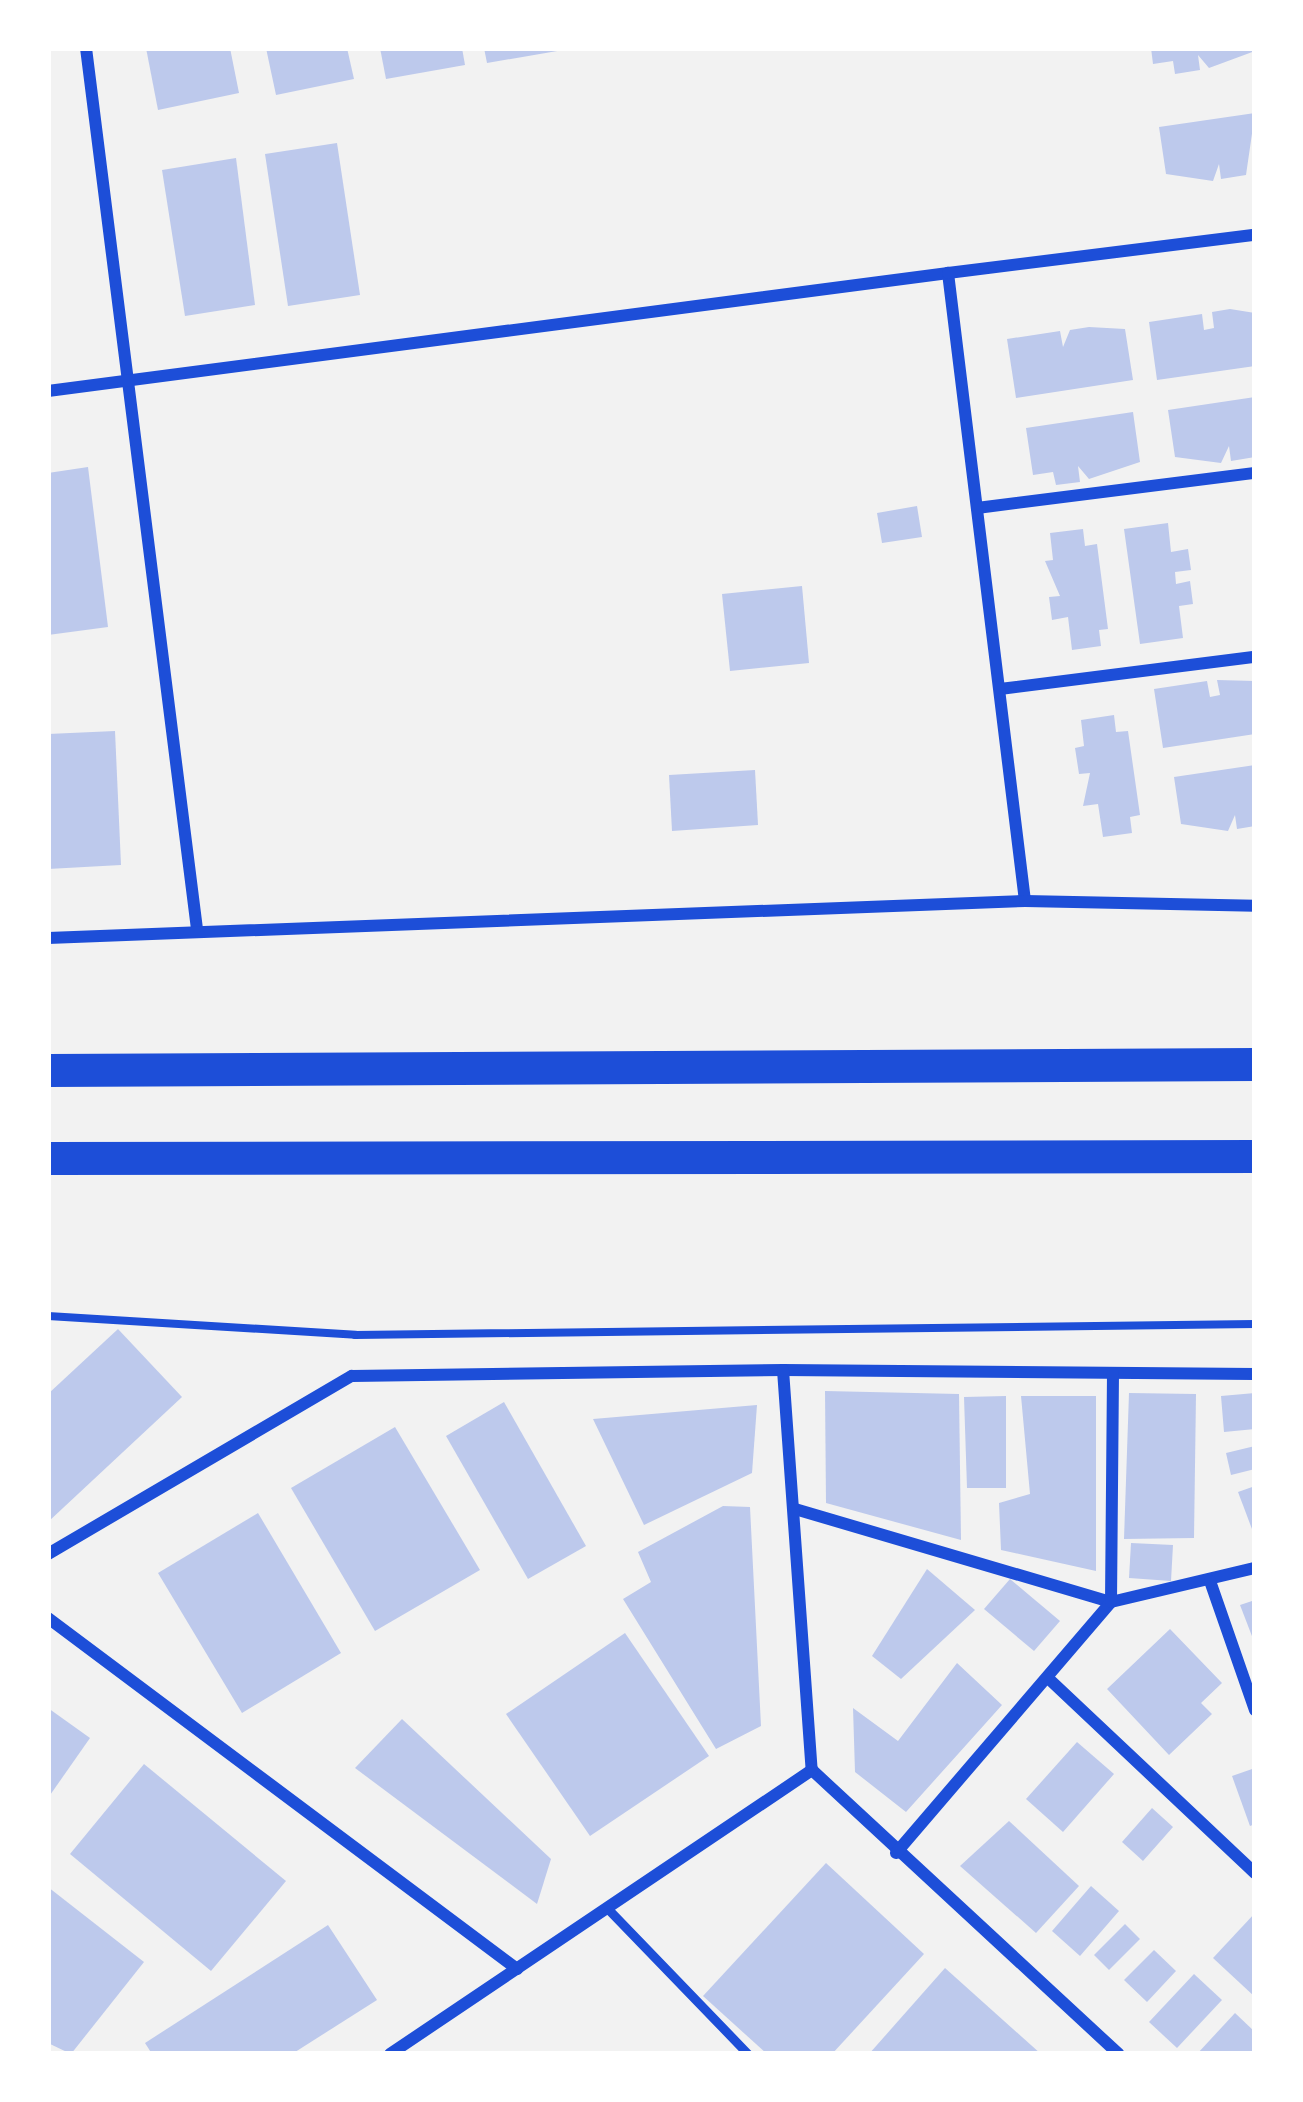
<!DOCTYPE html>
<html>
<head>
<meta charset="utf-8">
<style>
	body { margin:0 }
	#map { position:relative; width:1303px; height:2102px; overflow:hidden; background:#f2f2f2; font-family:Georgia,serif }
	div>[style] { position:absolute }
	.building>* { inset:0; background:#bdc9ec }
	.path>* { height:8px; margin:-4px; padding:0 4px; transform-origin:4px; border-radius:4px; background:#1d4ed8 }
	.service>* { height:9px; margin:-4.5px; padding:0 4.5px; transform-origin:4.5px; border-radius:4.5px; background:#1d4ed8 }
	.minor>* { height:12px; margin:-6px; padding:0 6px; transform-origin:6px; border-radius:6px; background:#1d4ed8 }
	.trunk>* { height:33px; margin:-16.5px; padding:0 16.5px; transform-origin:16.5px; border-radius:16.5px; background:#1d4ed8 }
	span { translate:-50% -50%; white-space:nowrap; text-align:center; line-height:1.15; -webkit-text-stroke:12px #fff; paint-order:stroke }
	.frame { position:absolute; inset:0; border:51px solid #fff; pointer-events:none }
</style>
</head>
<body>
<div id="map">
	<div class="building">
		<div style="clip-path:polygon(146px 48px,230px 48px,239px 93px,158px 110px)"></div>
		<div style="clip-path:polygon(266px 48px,347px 48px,354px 79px,276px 95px)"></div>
		<div style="clip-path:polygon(380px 48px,462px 48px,465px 65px,386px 79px)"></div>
		<div style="clip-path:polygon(484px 48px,563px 48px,563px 50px,487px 63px)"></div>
		<div style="clip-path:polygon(1151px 48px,1255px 48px,1255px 51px,1209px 68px,1198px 55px,1200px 70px,1175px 74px,1173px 61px,1153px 64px)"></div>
		<div style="clip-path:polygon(1255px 113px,1246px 175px,1221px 179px,1219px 164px,1213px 181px,1166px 174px,1159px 127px)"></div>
		<div style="clip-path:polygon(337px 143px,360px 295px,288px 306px,265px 154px)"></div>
		<div style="clip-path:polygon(236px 158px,255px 305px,185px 316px,162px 170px)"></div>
		<div style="clip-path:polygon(1230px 309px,1255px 313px,1255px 366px,1157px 380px,1149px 322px,1202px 314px,1204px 330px,1214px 328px,1212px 312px)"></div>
		<div style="clip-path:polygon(1089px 327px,1125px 329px,1133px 380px,1016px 398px,1007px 339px,1060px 331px,1063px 347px,1070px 330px)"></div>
		<div style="clip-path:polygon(1255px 397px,1255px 457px,1231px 461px,1229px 446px,1221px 463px,1175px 457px,1168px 410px)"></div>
		<div style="clip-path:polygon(1133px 412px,1140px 462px,1089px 479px,1078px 466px,1080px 482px,1056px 485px,1053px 472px,1033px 475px,1026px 428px)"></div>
		<div style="clip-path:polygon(88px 467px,108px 627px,48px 635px,48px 473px)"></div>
		<div style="clip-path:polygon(917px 506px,922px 537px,882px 543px,877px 513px)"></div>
		<div style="clip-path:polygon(1168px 523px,1171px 552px,1188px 549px,1191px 570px,1175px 572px,1176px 584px,1190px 581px,1193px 604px,1179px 606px,1183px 638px,1140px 644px,1124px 529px)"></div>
		<div style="clip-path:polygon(1083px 529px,1085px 546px,1097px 544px,1108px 629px,1099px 630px,1101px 646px,1072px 650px,1068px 617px,1052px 620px,1049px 597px,1060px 596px,1045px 561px,1053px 560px,1050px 533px)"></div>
		<div style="clip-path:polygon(802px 586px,809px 663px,730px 671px,722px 594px)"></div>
		<div style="clip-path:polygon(1217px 680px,1255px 681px,1255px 734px,1163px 748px,1154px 689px,1207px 681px,1210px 697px,1220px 695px)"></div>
		<div style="clip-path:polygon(1114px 715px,1116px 732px,1128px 731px,1140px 815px,1130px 817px,1132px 833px,1103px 837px,1098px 804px,1083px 806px,1090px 773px,1079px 774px,1075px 748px,1084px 746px,1081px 720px)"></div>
		<div style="clip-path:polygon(115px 731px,121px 865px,48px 869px,48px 734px)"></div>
		<div style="clip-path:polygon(1255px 765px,1255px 826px,1237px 829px,1235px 815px,1228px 831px,1181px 824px,1174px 777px)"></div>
		<div style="clip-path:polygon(755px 770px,758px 825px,672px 831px,669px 775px)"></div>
		<div style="clip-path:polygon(118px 1329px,182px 1397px,48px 1522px,48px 1394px)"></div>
		<div style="clip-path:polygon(825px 1391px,959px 1394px,961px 1540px,826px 1503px)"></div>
		<div style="clip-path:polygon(1129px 1393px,1196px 1394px,1194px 1538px,1124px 1539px)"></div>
		<div style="clip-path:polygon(1255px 1393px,1255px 1429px,1224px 1432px,1221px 1396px)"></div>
		<div style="clip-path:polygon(1006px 1396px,1006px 1488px,967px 1488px,964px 1397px)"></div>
		<div style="clip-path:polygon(1021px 1396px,1096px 1396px,1096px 1571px,1001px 1550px,999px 1503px,1030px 1494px)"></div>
		<div style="clip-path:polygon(504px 1402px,586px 1546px,528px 1579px,446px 1436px)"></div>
		<div style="clip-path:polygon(757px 1405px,752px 1473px,644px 1525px,593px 1419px)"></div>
		<div style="clip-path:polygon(395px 1427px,480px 1570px,375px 1631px,291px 1488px)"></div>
		<div style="clip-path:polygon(1255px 1446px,1255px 1469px,1231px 1475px,1226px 1453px)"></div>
		<div style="clip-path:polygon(1255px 1486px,1255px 1537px,1238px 1492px)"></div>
		<div style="clip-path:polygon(723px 1506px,750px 1507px,761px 1726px,716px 1749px,623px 1599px,651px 1582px,638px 1552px)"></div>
		<div style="clip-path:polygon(258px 1513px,341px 1653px,242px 1713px,158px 1573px)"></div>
		<div style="clip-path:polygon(1131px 1543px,1173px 1545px,1171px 1581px,1129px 1578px)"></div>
		<div style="clip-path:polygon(927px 1569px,975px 1610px,901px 1679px,872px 1656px)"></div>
		<div style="clip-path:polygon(1010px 1579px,1060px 1621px,1034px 1651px,984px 1609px)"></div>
		<div style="clip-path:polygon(1255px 1600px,1255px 1644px,1240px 1605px)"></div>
		<div style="clip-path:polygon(1170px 1629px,1222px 1683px,1201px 1703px,1212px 1714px,1169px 1755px,1107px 1689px)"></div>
		<div style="clip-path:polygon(625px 1633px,709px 1756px,590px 1836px,506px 1714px)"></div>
		<div style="clip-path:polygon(957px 1663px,1002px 1705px,906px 1812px,855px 1772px,853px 1708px,898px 1741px)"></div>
		<div style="clip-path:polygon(48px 1708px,90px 1738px,48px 1798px)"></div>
		<div style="clip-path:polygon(402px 1719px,551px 1859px,537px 1904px,355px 1768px)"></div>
		<div style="clip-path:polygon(1077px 1742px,1114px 1774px,1063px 1832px,1026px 1799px)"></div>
		<div style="clip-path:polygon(144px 1764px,286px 1881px,211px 1971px,70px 1854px)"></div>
		<div style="clip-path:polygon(1255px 1768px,1255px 1824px,1250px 1826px,1232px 1776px)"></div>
		<div style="clip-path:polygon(1152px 1808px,1173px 1827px,1143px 1861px,1122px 1842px)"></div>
		<div style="clip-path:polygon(1009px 1821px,1079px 1886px,1036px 1933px,960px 1866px)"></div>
		<div style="clip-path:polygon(826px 1863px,924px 1954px,832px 2054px,767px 2054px,703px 1996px)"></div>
		<div style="clip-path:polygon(1091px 1886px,1119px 1911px,1080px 1956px,1052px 1931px)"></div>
		<div style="clip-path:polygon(48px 1887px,144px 1962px,71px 2054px,48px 2043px)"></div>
		<div style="clip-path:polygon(1255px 1913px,1255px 1997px,1213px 1958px)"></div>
		<div style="clip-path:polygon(1125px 1924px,1140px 1939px,1109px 1970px,1094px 1955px)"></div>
		<div style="clip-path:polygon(328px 1925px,377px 2000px,292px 2054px,152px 2054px,145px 2043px)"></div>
		<div style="clip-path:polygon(1154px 1950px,1176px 1971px,1147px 2002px,1124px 1980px)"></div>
		<div style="clip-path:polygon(945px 1968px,1041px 2054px,869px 2054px)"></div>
		<div style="clip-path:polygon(1194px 1974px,1222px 2000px,1177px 2048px,1149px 2022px)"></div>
		<div style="clip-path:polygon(1235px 2013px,1255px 2032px,1255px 2054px,1197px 2054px)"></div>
	</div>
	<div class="path">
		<div style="left:48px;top:1316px;width:308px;rotate:3.5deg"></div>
		<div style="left:355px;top:1335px;width:900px;rotate:-0.7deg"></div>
	</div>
	<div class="service">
		<div style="left:607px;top:1908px;width:203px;rotate:46deg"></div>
	</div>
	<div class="minor">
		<div style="left:86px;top:48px;width:888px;rotate:82.82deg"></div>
		<div style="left:48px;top:391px;width:908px;rotate:-7.47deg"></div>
		<div style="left:977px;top:508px;width:280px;rotate:-7.2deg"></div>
		<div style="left:1000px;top:689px;width:257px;rotate:-7.2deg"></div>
		<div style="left:1025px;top:901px;width:633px;rotate:-96.99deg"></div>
		<div style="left:948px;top:273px;width:309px;rotate:-7.1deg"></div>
		<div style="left:48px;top:938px;width:978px;rotate:-2.17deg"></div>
		<div style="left:1025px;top:901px;width:230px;rotate:1.2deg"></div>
		<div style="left:783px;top:1370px;width:472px;rotate:0.5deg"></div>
		<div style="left:795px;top:1509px;width:329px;rotate:16.4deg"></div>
		<div style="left:1111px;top:1602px;width:148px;rotate:-13.3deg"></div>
		<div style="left:48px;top:1554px;width:352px;rotate:-30.4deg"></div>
		<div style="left:352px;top:1376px;width:431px;rotate:-0.8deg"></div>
		<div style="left:783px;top:1370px;width:401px;rotate:85.9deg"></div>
		<div style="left:1210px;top:1581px;width:137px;rotate:70.8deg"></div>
		<div style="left:48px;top:1618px;width:586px;rotate:36.81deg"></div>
		<div style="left:1049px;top:1679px;width:283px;rotate:43.3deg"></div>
		<div style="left:812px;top:1770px;width:418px;rotate:42.8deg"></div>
		<div style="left:896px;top:1853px;width:330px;rotate:-49.4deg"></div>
		<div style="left:1111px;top:1602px;width:229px;rotate:-89.5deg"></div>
		<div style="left:390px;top:2054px;width:509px;rotate:-33.94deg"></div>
	</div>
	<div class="trunk">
		<div style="left:48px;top:1070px;width:1207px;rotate:-0.28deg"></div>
		<div style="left:48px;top:1158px;width:1207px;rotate:-0.09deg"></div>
	</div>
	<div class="frame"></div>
</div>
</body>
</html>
